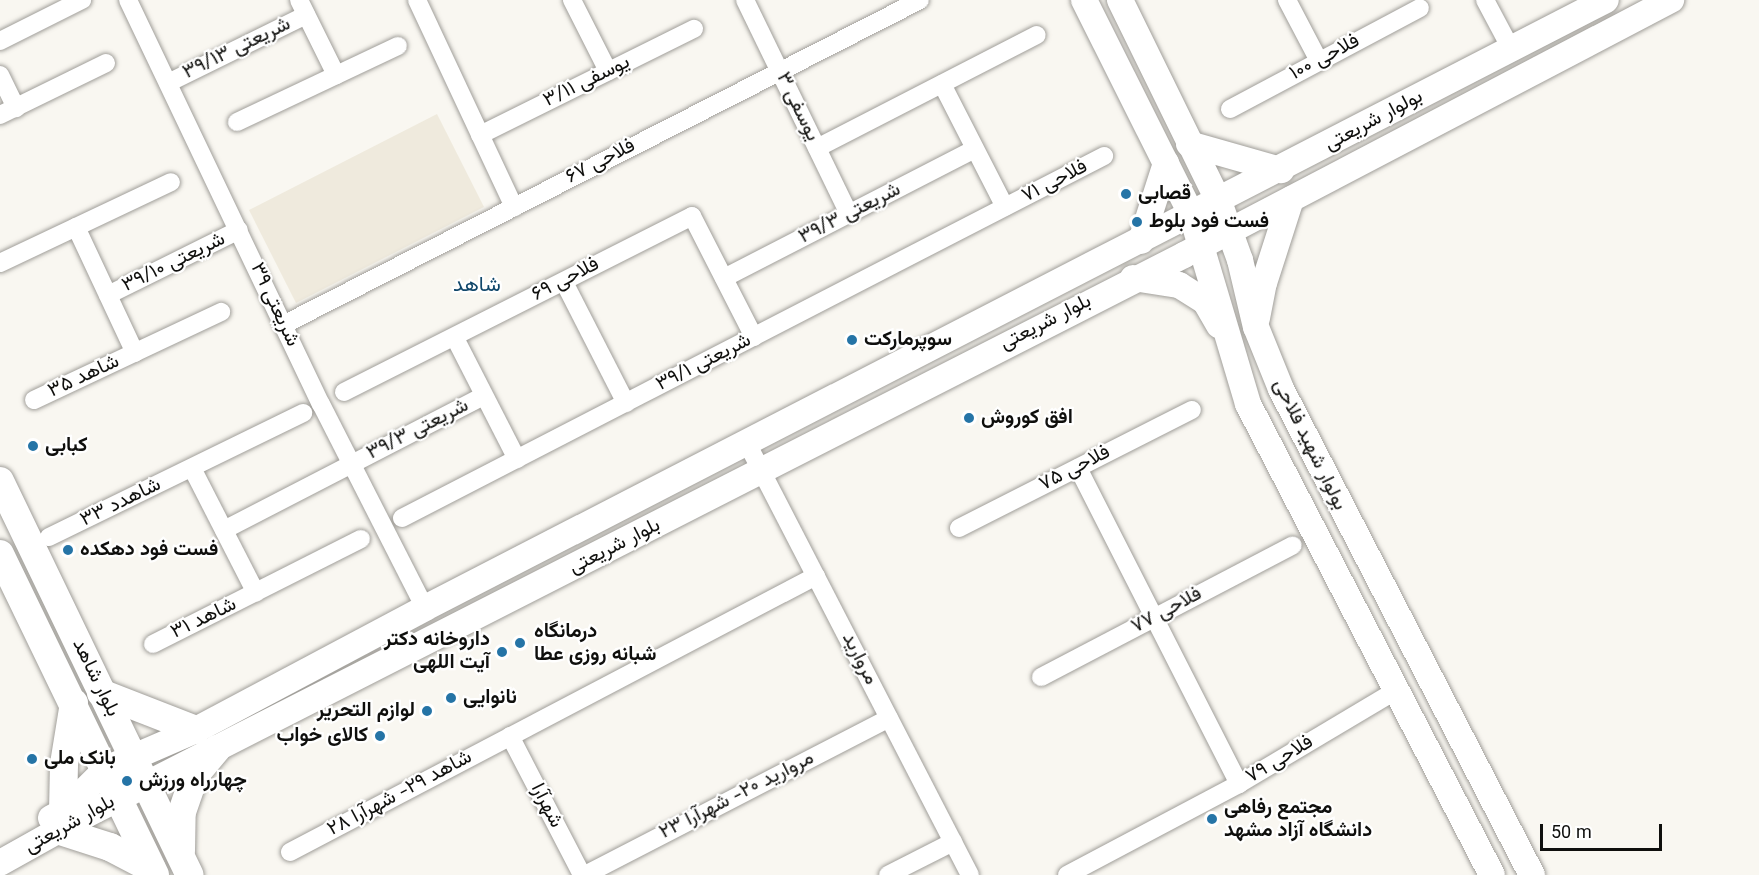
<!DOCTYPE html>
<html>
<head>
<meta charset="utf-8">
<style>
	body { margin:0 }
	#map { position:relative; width:1759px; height:875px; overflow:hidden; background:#f9f7f1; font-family:Georgia,Vazirmatn,serif }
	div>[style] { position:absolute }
	.built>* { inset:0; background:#efeadd }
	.roads { filter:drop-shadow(0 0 2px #a09e99) drop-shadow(0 0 2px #a09e99) }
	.street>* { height:18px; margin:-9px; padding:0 9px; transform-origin:9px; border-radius:9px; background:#fff }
	.secondary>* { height:26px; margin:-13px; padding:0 13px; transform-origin:13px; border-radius:13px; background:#fff }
	.primary>* { height:28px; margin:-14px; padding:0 14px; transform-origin:14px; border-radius:14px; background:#fff }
	.dots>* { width:16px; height:16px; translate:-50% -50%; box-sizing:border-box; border:3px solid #fff; border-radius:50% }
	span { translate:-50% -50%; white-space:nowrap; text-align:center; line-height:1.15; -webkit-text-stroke:4.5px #fff; paint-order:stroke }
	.street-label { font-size:20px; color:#0f0f0d }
	.poi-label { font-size:20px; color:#0f0f0d; font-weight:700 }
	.left { translate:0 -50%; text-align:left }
	.right { translate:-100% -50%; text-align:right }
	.neighbourhood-label { font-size:21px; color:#11476a }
	.scale { position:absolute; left:1540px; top:824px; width:122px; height:27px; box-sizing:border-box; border:3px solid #0f0f0d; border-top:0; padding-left:8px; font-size:18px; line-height:21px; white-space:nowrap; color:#0f0f0d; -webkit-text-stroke:4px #fff; paint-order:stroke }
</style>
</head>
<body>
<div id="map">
	<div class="built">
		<div style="clip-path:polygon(437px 114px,484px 207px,296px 303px,249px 210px)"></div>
	</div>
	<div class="roads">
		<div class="street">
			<div style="left:128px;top:0;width:448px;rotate:64.5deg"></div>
			<div style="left:321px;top:404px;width:229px;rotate:63deg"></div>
			<div style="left:299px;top:0;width:84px;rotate:63.7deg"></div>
			<div style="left:417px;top:0;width:229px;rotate:64.9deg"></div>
			<div style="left:572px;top:0;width:80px;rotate:63.1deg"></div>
			<div style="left:745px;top:0;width:238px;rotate:64.1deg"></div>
			<div style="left:1287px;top:0;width:69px;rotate:62.3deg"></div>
			<div style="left:1485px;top:0;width:55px;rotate:62deg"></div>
			<div style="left:0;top:41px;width:92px;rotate:-26.6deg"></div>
			<div style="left:0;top:75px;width:37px;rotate:64deg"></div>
			<div style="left:168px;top:83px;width:154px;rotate:-26.2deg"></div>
			<div style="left:942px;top:84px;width:138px;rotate:62.9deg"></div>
			<div style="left:1230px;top:109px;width:215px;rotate:-28deg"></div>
			<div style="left:0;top:115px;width:118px;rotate:-26.1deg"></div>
			<div style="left:237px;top:122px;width:178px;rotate:-25.3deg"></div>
			<div style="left:480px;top:135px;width:239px;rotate:-26.4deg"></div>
			<div style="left:817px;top:148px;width:247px;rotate:-27.2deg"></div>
			<div style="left:76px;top:227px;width:139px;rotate:64.9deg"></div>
			<div style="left:0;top:263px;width:189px;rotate:-25.3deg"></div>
			<div style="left:724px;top:278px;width:282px;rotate:-27.2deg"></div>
			<div style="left:564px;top:282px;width:136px;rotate:62.9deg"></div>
			<div style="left:108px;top:295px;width:146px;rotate:-26.4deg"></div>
			<div style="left:283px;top:325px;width:715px;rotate:-27.03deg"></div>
			<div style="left:455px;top:338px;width:136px;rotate:62.9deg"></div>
			<div style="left:344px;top:392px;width:390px;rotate:-26.8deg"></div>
			<div style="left:692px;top:216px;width:136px;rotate:62.9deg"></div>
			<div style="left:34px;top:400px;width:207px;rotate:-25.2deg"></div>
			<div style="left:747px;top:443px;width:486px;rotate:62.7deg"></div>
			<div style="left:192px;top:468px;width:140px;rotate:62.9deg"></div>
			<div style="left:1078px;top:468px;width:355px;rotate:63deg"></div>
			<div style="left:402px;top:518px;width:790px;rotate:-27.28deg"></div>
			<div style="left:959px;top:528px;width:261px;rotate:-26.9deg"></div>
			<div style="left:224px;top:530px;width:292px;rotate:-27.3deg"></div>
			<div style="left:49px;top:537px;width:283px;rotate:-26deg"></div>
			<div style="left:153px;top:644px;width:233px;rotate:-26.8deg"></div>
			<div style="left:1041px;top:677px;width:284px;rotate:-27.6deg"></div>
			<div style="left:510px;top:736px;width:157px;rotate:62.6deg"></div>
			<div style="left:290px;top:852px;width:594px;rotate:-27.69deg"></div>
			<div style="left:585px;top:875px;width:342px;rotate:-27.3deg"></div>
			<div style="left:888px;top:875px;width:73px;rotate:-26.9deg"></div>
			<div style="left:1067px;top:875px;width:195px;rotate:-27.9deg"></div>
			<div style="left:1239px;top:784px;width:182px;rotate:-30.8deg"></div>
		</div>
		<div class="secondary">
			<div style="left:1084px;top:0;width:241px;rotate:63.4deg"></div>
			<div style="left:1192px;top:216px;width:196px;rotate:73.4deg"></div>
			<div style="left:1248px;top:404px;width:530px;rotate:62.61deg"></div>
			<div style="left:1120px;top:0;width:225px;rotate:63.9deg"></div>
			<div style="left:1219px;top:202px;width:62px;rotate:70.1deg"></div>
			<div style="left:1240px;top:260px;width:69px;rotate:76.6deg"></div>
			<div style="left:1256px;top:327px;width:67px;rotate:68deg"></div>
			<div style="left:1281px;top:389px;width:547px;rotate:62.69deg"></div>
			<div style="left:1189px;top:144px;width:96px;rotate:15.8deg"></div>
			<div style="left:1141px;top:241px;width:82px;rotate:-72.2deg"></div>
			<div style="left:1133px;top:278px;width:47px;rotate:8.7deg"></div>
			<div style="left:1179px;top:285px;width:31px;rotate:32deg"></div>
			<div style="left:1205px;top:301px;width:28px;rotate:60deg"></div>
			<div style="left:1257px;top:318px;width:36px;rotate:-79deg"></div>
			<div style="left:1264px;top:283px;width:88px;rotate:-72.2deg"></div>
			<div style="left:51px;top:818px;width:13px;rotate:-27deg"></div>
			<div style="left:63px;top:812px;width:61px;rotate:-45deg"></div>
			<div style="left:106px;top:769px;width:98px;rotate:-23.4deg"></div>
			<div style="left:196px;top:730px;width:259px;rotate:-28deg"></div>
			<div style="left:425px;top:608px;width:1328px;rotate:-27.24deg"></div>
			<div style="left:0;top:863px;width:98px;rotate:-29.2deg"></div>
			<div style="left:86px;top:815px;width:1233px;rotate:-27.02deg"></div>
			<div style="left:1184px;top:255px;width:550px;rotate:-27.64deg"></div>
		</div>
		<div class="primary">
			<div style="left:0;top:481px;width:437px;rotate:64.3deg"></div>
			<div style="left:0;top:554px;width:356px;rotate:64.2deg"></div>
			<div style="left:101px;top:693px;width:102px;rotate:21.3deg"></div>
			<div style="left:63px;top:812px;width:48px;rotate:-88.8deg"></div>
			<div style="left:64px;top:764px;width:62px;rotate:-80.7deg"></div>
			<div style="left:60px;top:831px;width:52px;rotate:17.7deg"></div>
			<div style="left:110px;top:847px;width:47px;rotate:27.6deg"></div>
			<div style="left:181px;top:851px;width:39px;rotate:-89deg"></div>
			<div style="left:182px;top:812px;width:39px;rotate:-71deg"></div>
			<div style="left:195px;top:775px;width:34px;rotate:-50deg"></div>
		</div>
	</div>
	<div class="dots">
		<div style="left:1126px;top:194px;background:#2574a6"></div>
		<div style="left:1137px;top:222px;background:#2574a6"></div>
		<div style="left:852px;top:340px;background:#2574a6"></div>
		<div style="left:969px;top:418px;background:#2574a6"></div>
		<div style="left:33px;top:446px;background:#2574a6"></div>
		<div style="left:68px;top:550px;background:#2574a6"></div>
		<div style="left:520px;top:643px;background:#2574a6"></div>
		<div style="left:502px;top:652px;background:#2574a6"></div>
		<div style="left:451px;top:698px;background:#2574a6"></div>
		<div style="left:427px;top:711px;background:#2574a6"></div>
		<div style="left:380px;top:736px;background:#2574a6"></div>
		<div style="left:32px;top:759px;background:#2574a6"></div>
		<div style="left:127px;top:781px;background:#2574a6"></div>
		<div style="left:1212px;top:819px;background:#2574a6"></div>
	</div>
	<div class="street-label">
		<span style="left:237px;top:49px;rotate:-26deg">شریعتی ۳۹/۱۳</span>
		<span style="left:1325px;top:58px;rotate:-28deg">فلاحی ۱۰۰</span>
		<span style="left:587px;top:82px;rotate:-26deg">یوسفی ۳/۱۱</span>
		<span style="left:797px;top:107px;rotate:64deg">یوسفی ۳</span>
		<span style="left:1374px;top:121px;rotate:-28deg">بولوار شریعتی</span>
		<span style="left:601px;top:162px;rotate:-27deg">فلاحی ۶۷</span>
		<span style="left:1055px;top:182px;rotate:-27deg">فلاحی ۷۱</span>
		<span style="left:850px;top:214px;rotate:-27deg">شریعتی ۳۹/۳</span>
		<span style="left:174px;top:263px;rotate:-26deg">شریعتی ۳۹/۱۰</span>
		<span style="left:566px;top:280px;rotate:-27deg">فلاحی ۶۹</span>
		<span style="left:274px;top:305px;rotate:65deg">شریعتی ۳۹</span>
		<span style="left:1046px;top:323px;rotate:-27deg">بلوار شریعتی</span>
		<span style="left:704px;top:363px;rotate:-27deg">شریعتی ۳۹/۱</span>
		<span style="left:84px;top:377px;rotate:-25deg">شاهد ۳۵</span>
		<span style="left:418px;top:430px;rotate:-27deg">شریعتی ۳۹/۳</span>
		<span style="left:1309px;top:445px;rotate:64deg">بولوار شهید فلاحی</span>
		<span style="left:1075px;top:469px;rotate:-27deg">فلاحی ۷۵</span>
		<span style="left:121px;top:503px;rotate:-26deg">شاهدد ۳۳</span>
		<span style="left:615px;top:547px;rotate:-27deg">بلوار شریعتی</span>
		<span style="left:1167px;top:611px;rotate:-28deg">فلاحی ۷۷</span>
		<span style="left:204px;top:619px;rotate:-26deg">شاهد ۳۱</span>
		<span style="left:859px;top:659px;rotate:63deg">مروارید</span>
		<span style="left:95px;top:678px;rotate:64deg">بلوار شاهد</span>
		<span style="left:1280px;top:760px;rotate:-31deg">فلاحی ۷۹</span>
		<span style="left:400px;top:794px;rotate:-28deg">شاهد ۲۹- شهرآرا ۲۸</span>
		<span style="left:737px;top:796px;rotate:-27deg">مروارید ۲۰- شهرآرا ۲۳</span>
		<span style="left:546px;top:806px;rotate:63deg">شهرآرا</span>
		<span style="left:70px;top:825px;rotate:-29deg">بلوار شریعتی</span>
	</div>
	<div class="poi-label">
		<span class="left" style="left:1138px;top:194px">قصابی</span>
		<span class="left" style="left:1149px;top:222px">فست فود بلوط</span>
		<span class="left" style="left:864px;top:340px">سوپرمارکت</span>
		<span class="left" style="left:981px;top:418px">افق کوروش</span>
		<span class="left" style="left:45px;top:446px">کبابی</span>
		<span class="left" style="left:80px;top:550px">فست فود دهکده</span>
		<span class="left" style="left:534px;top:644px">درمانگاه<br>شبانه روزی عطا</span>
		<span class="right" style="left:490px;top:652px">داروخانه دکتر<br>آیت اللهی</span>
		<span class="left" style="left:463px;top:698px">نانوایی</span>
		<span class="right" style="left:415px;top:711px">لوازم التحریر</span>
		<span class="right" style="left:368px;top:736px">کالای خواب</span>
		<span class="left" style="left:44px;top:759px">بانک ملی</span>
		<span class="left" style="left:139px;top:781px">چهارراه ورزش</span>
		<span class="left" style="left:1224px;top:820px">مجتمع رفاهی<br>دانشگاه آزاد مشهد</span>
	</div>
	<div class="neighbourhood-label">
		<span style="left:477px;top:286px">شاهد</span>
	</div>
	<div class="scale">50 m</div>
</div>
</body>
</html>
